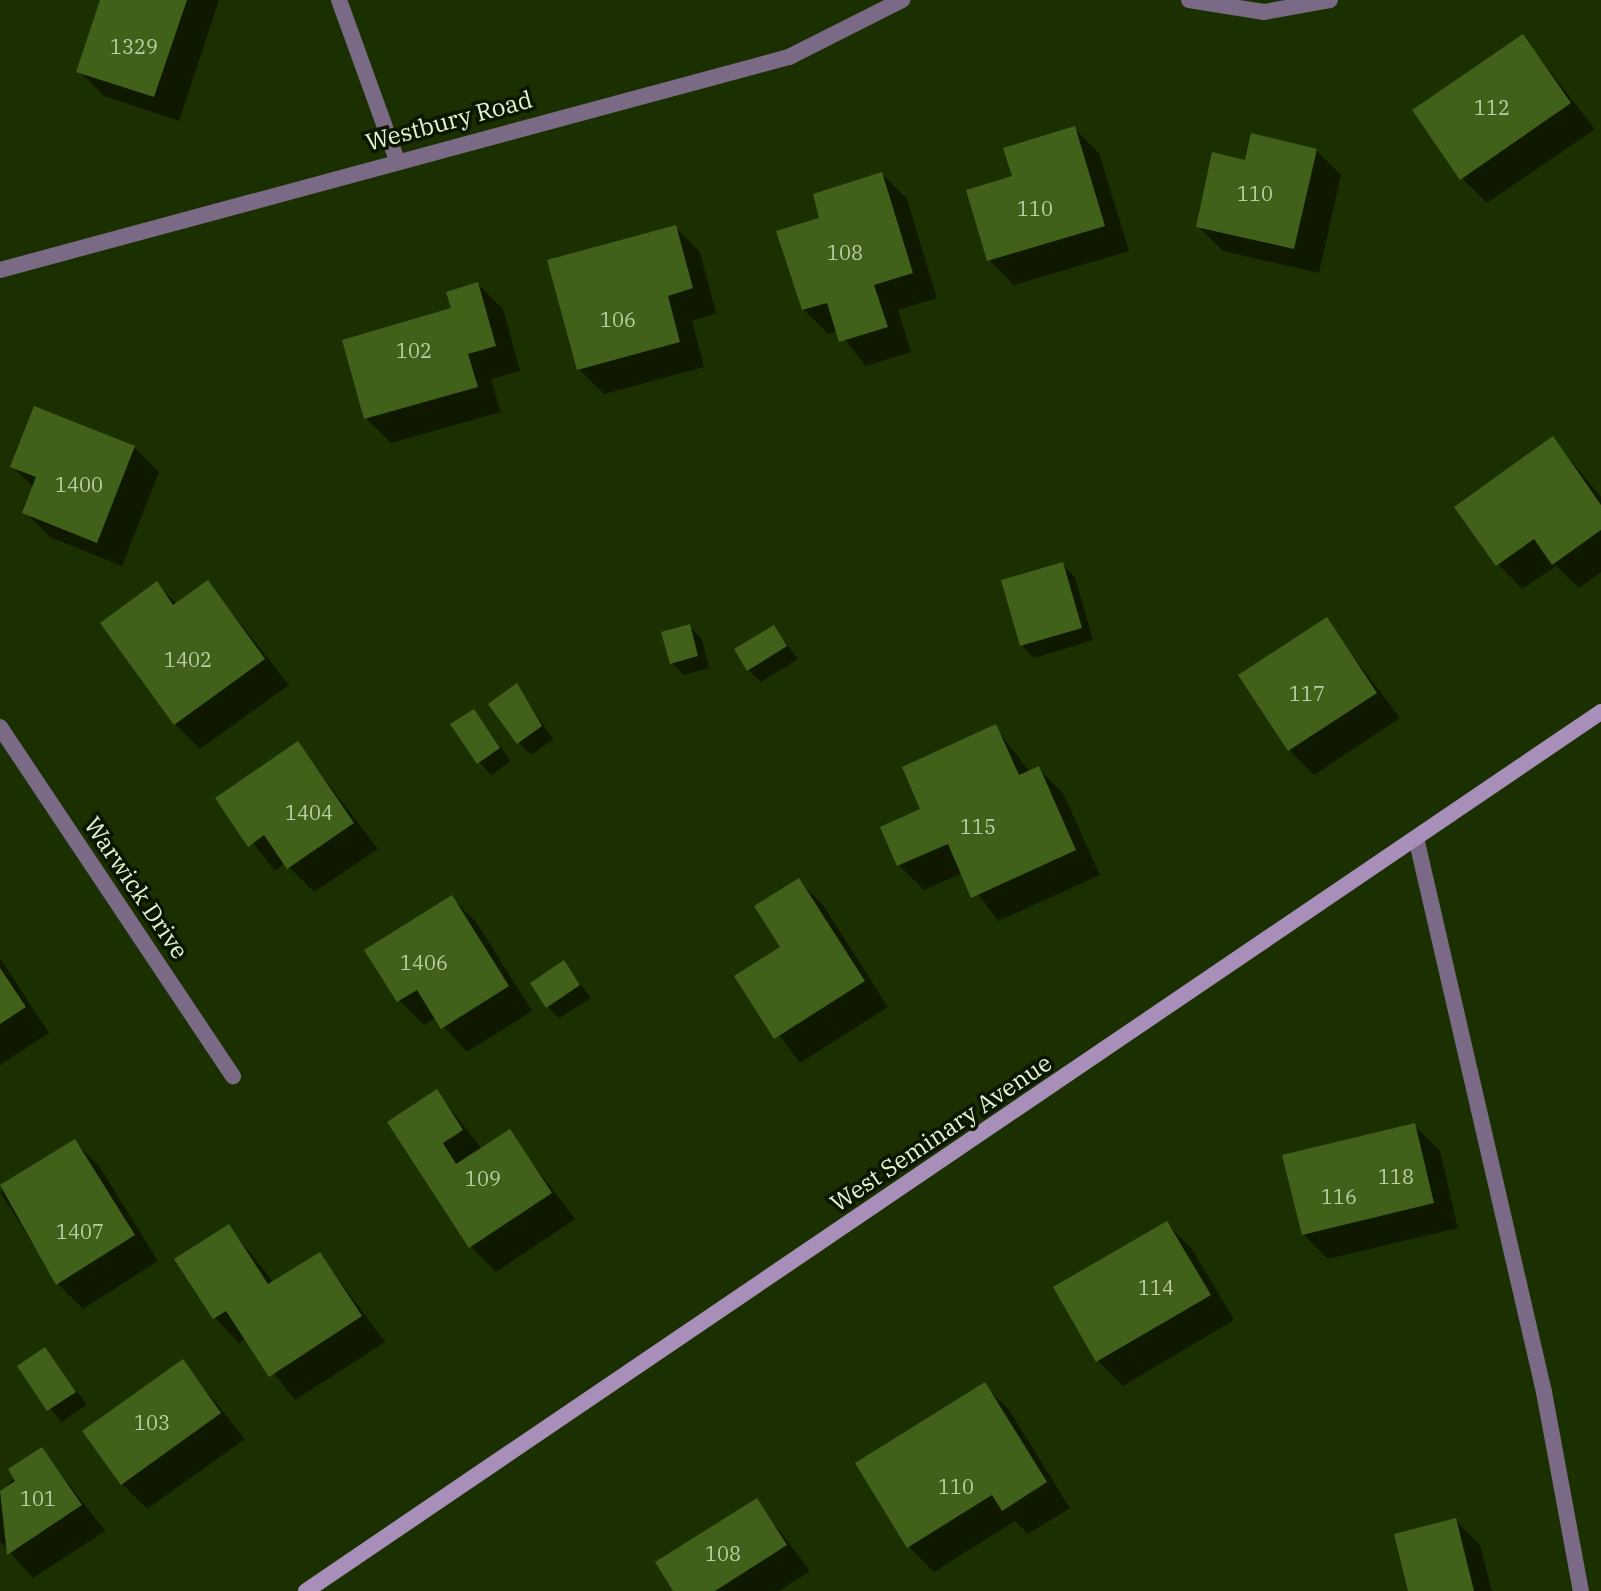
<!DOCTYPE html>
<html>
<head>
<meta charset="utf-8">
<style>
	body { margin:0 }
	#map { position:relative; width:1601px; height:1591px; overflow:hidden; background:#1b3000; font-family:"IBM Plex Serif",serif }
	div>[style] { position:absolute }
	.shadow>* { inset:0; background:#0007 }
	.building>* { inset:0; background:#41601a }
	.lane>* { height:16px; margin:-8px; padding:0 8px; transform-origin:8px; border-radius:8px; background:#7a6a85 }
	.street>* { height:16px; margin:-8px; padding:0 8px; transform-origin:8px; border-radius:8px; background:#7a6a85 }
	.secondary>* { height:16px; margin:-8px; padding:0 8px; transform-origin:8px; border-radius:8px; background:#a88fba }
	span { translate:-50% -50%; white-space:nowrap; text-align:center; line-height:1.15; -webkit-text-stroke:7px #0a1600; paint-order:stroke }
	.number-label { font-size:20px; color:#b9cfa3 }
	.number-label span { -webkit-text-stroke-width:0 }
	.street-label { font-size:24px; color:#e1f4d1 }
</style>
</head>
<body>
<div id="map">
	<div class="shadow">
		<div style="clip-path:polygon(103px 0,219px 0,179px 121px,104px 96px,79px 71px)"></div>
		<div style="clip-path:polygon(1523px 37px,1595px 129px,1487px 203px,1462px 178px)"></div>
		<div style="clip-path:polygon(1074px 128px,1099px 153px,1129px 251px,1014px 285px,989px 260px,1014px 178px)"></div>
		<div style="clip-path:polygon(1316px 150px,1341px 175px,1319px 273px,1223px 251px,1198px 226px,1246px 163px)"></div>
		<div style="clip-path:polygon(882px 174px,907px 199px,937px 298px,898px 310px,911px 352px,866px 366px,838px 331px,828px 334px,803px 309px,822px 219px)"></div>
		<div style="clip-path:polygon(675px 227px,700px 252px,716px 313px,692px 321px,704px 367px,604px 394px,579px 369px)"></div>
		<div style="clip-path:polygon(478px 284px,503px 309px,520px 371px,491px 379px,501px 412px,391px 443px,366px 418px)"></div>
		<div style="clip-path:polygon(1553px 439px,1601px 497px,1601px 572px,1579px 588px,1556px 566px,1522px 589px,1498px 564px)"></div>
		<div style="clip-path:polygon(134px 447px,159px 472px,122px 566px,50px 537px,25px 512px,34px 488px,12px 466px)"></div>
		<div style="clip-path:polygon(1063px 565px,1075px 577px,1093px 640px,1034px 658px,1022px 645px,1004px 581px)"></div>
		<div style="clip-path:polygon(208px 582px,289px 685px,200px 749px,175px 724px,157px 584px,177px 604px)"></div>
		<div style="clip-path:polygon(1326px 620px,1400px 718px,1314px 775px,1289px 750px)"></div>
		<div style="clip-path:polygon(690px 627px,702px 639px,709px 668px,684px 675px,672px 663px)"></div>
		<div style="clip-path:polygon(774px 627px,798px 659px,761px 682px,748px 670px)"></div>
		<div style="clip-path:polygon(516px 685px,553px 739px,531px 755px,519px 743px)"></div>
		<div style="clip-path:polygon(474px 711px,511px 761px,491px 775px,479px 762px)"></div>
		<div style="clip-path:polygon(995px 727px,1030px 772px,1038px 768px,1063px 793px,1100px 875px,998px 921px,963px 873px,924px 890px,899px 865px)"></div>
		<div style="clip-path:polygon(298px 744px,378px 849px,314px 892px,285px 863px,275px 871px,218px 798px)"></div>
		<div style="clip-path:polygon(798px 880px,823px 905px,888px 1007px,800px 1063px,736px 976px,783px 947px)"></div>
		<div style="clip-path:polygon(451px 897px,476px 922px,532px 1011px,467px 1052px,436px 1018px,424px 1025px,399px 1000px)"></div>
		<div style="clip-path:polygon(0 958px,49px 1033px,0 1065px)"></div>
		<div style="clip-path:polygon(564px 962px,591px 998px,559px 1018px,547px 1006px)"></div>
		<div style="clip-path:polygon(437px 1092px,482px 1149px,509px 1132px,575px 1219px,496px 1272px,471px 1247px,390px 1123px)"></div>
		<div style="clip-path:polygon(1415px 1126px,1440px 1151px,1458px 1228px,1328px 1259px,1303px 1234px)"></div>
		<div style="clip-path:polygon(74px 1141px,99px 1166px,158px 1261px,83px 1309px,58px 1284px,0 1192px)"></div>
		<div style="clip-path:polygon(1167px 1224px,1192px 1249px,1234px 1320px,1123px 1386px,1098px 1361px,1056px 1288px)"></div>
		<div style="clip-path:polygon(229px 1226px,274px 1283px,320px 1254px,385px 1342px,295px 1400px,246px 1338px,239px 1343px,215px 1318px)"></div>
		<div style="clip-path:polygon(45px 1350px,87px 1405px,61px 1422px,20px 1366px)"></div>
		<div style="clip-path:polygon(182px 1361px,245px 1439px,147px 1509px,122px 1484px)"></div>
		<div style="clip-path:polygon(984px 1385px,1009px 1410px,1070px 1508px,1028px 1534px,1015px 1521px,934px 1572px,909px 1547px)"></div>
		<div style="clip-path:polygon(42px 1449px,105px 1531px,33px 1578px,0 1541px,0 1493px)"></div>
		<div style="clip-path:polygon(756px 1500px,810px 1571px,779px 1591px,676px 1591px)"></div>
		<div style="clip-path:polygon(1455px 1520px,1480px 1545px,1492px 1591px,1410px 1591px)"></div>
	</div>
	<div class="building">
		<div style="clip-path:polygon(100px 0,187px 0,154px 97px,76px 72px)"></div>
		<div style="clip-path:polygon(1523px 34px,1571px 103px,1460px 180px,1412px 110px)"></div>
		<div style="clip-path:polygon(1075px 126px,1105px 226px,987px 261px,966px 190px,1012px 176px,1003px 148px)"></div>
		<div style="clip-path:polygon(1251px 133px,1317px 149px,1294px 249px,1196px 227px,1212px 152px,1245px 160px)"></div>
		<div style="clip-path:polygon(882px 172px,913px 273px,874px 285px,888px 327px,839px 342px,827px 303px,802px 310px,776px 231px,819px 218px,813px 194px)"></div>
		<div style="clip-path:polygon(676px 225px,693px 288px,668px 296px,680px 342px,577px 370px,547px 260px)"></div>
		<div style="clip-path:polygon(478px 282px,496px 346px,468px 354px,478px 387px,364px 419px,342px 340px,451px 308px,446px 292px)"></div>
		<div style="clip-path:polygon(34px 406px,135px 446px,97px 543px,22px 513px,36px 477px,10px 467px)"></div>
		<div style="clip-path:polygon(1553px 436px,1601px 505px,1601px 530px,1552px 565px,1534px 539px,1496px 566px,1454px 507px)"></div>
		<div style="clip-path:polygon(1063px 562px,1082px 628px,1020px 646px,1001px 580px)"></div>
		<div style="clip-path:polygon(208px 580px,265px 659px,174px 725px,100px 623px,157px 581px,173px 605px)"></div>
		<div style="clip-path:polygon(1327px 617px,1377px 693px,1288px 751px,1238px 675px)"></div>
		<div style="clip-path:polygon(690px 624px,698px 656px,670px 664px,661px 632px)"></div>
		<div style="clip-path:polygon(774px 625px,787px 646px,747px 671px,734px 649px)"></div>
		<div style="clip-path:polygon(517px 683px,542px 726px,517px 744px,488px 704px)"></div>
		<div style="clip-path:polygon(474px 709px,500px 748px,477px 764px,450px 724px)"></div>
		<div style="clip-path:polygon(996px 724px,1019px 775px,1039px 766px,1076px 850px,971px 898px,948px 844px,897px 866px,880px 827px,920px 809px,902px 767px)"></div>
		<div style="clip-path:polygon(298px 741px,354px 823px,287px 869px,264px 835px,248px 847px,215px 798px)"></div>
		<div style="clip-path:polygon(799px 878px,865px 981px,774px 1039px,734px 976px,780px 947px,754px 906px)"></div>
		<div style="clip-path:polygon(452px 895px,509px 986px,441px 1029px,417px 990px,397px 1002px,364px 950px)"></div>
		<div style="clip-path:polygon(564px 960px,580px 985px,546px 1008px,530px 983px)"></div>
		<div style="clip-path:polygon(0 968px,26px 1007px,0 1024px)"></div>
		<div style="clip-path:polygon(437px 1089px,463px 1130px,443px 1143px,456px 1164px,510px 1129px,552px 1193px,469px 1248px,387px 1122px)"></div>
		<div style="clip-path:polygon(1415px 1123px,1434px 1203px,1302px 1235px,1282px 1155px)"></div>
		<div style="clip-path:polygon(75px 1139px,135px 1235px,56px 1285px,0 1185px)"></div>
		<div style="clip-path:polygon(1167px 1221px,1211px 1295px,1096px 1362px,1053px 1287px)"></div>
		<div style="clip-path:polygon(229px 1224px,268px 1284px,320px 1252px,362px 1316px,269px 1377px,226px 1311px,213px 1319px,174px 1259px)"></div>
		<div style="clip-path:polygon(45px 1347px,76px 1392px,47px 1411px,17px 1366px)"></div>
		<div style="clip-path:polygon(183px 1359px,221px 1413px,121px 1485px,82px 1431px)"></div>
		<div style="clip-path:polygon(985px 1382px,1047px 1482px,1002px 1511px,992px 1495px,907px 1548px,855px 1463px)"></div>
		<div style="clip-path:polygon(42px 1447px,82px 1505px,7px 1555px,0 1491px,15px 1481px,8px 1469px)"></div>
		<div style="clip-path:polygon(757px 1498px,787px 1545px,715px 1591px,673px 1591px,655px 1562px)"></div>
		<div style="clip-path:polygon(1456px 1518px,1474px 1591px,1408px 1591px,1394px 1534px)"></div>
	</div>
	<div class="lane">
		<div style="left:1417px;top:842px;width:564px;rotate:77deg"></div>
		<div style="left:1544px;top:1392px;width:202px;rotate:79.5deg"></div>
	</div>
	<div class="street">
		<div style="left:339px;top:0;width:170px;rotate:70.1deg"></div>
		<div style="left:1189px;top:0;width:76px;rotate:9.1deg"></div>
		<div style="left:1264px;top:12px;width:67px;rotate:-10.3deg"></div>
		<div style="left:0;top:270px;width:817px;rotate:-15.11deg"></div>
		<div style="left:789px;top:57px;width:127px;rotate:-26.8deg"></div>
		<div style="left:0;top:727px;width:420px;rotate:56.3deg"></div>
	</div>
	<div class="secondary">
		<div style="left:306px;top:1591px;width:1565px;rotate:-34.17deg"></div>
	</div>
	<div class="number-label">
		<span style="left:134px;top:46px">1329</span>
		<span style="left:1492px;top:107px">112</span>
		<span style="left:1255px;top:193px">110</span>
		<span style="left:1035px;top:208px">110</span>
		<span style="left:845px;top:252px">108</span>
		<span style="left:618px;top:319px">106</span>
		<span style="left:414px;top:350px">102</span>
		<span style="left:79px;top:484px">1400</span>
		<span style="left:188px;top:659px">1402</span>
		<span style="left:1307px;top:693px">117</span>
		<span style="left:309px;top:812px">1404</span>
		<span style="left:978px;top:826px">115</span>
		<span style="left:424px;top:962px">1406</span>
		<span style="left:1396px;top:1176px">118</span>
		<span style="left:483px;top:1178px">109</span>
		<span style="left:1339px;top:1196px">116</span>
		<span style="left:80px;top:1231px">1407</span>
		<span style="left:1156px;top:1287px">114</span>
		<span style="left:152px;top:1422px">103</span>
		<span style="left:956px;top:1486px">110</span>
		<span style="left:38px;top:1498px">101</span>
		<span style="left:723px;top:1553px">108</span>
	</div>
	<div class="street-label">
		<span style="left:449px;top:121px;rotate:-15deg">Westbury Road</span>
		<span style="left:136px;top:888px;rotate:56deg">Warwick Drive</span>
		<span style="left:941px;top:1133px;rotate:-34deg">West Seminary Avenue</span>
	</div>
</div>
</body>
</html>
